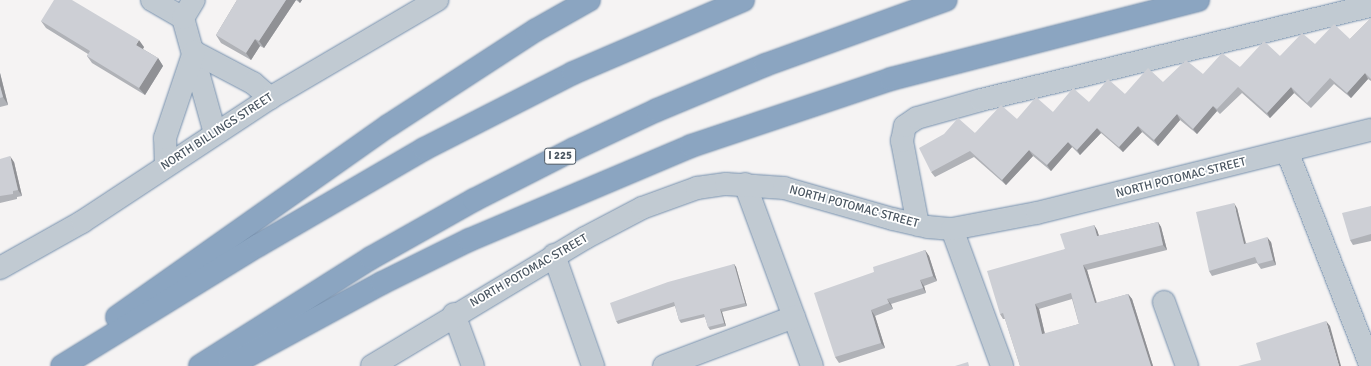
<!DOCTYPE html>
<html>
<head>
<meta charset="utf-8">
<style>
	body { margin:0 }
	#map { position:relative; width:1371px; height:366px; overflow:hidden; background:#f5f3f3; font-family:Signika,sans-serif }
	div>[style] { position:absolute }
	.roads { filter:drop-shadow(0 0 1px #7690ad) drop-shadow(0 0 1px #7690ad) }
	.minor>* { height:22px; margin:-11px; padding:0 11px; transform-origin:11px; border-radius:11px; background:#c1cad2 }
	.highway>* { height:22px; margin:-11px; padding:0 11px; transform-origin:11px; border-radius:11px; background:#8ba5c1 }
	.wall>* { inset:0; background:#b0b2b7 }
	.shaded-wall>* { inset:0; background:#909195 }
	.building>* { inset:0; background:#cdcfd5 }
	span { translate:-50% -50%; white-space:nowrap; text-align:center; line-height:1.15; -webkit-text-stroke:3.5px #fff; paint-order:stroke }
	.shield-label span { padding:1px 3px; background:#fff; border:1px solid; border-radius:3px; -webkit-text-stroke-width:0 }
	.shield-label { font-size:11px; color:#4a5661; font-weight:700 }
	.street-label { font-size:12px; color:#4a5661 }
</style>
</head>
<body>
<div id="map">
	<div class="roads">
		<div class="minor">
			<div style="left:152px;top:0;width:36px;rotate:30deg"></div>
			<div style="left:183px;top:18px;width:119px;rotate:74.5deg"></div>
			<div style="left:183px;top:18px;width:21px;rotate:-59deg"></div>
			<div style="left:194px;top:52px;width:67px;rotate:27.7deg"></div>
			<div style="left:253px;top:83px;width:23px;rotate:41deg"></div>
			<div style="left:1287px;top:151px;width:231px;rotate:68.7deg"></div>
			<div style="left:166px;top:165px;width:27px;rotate:-92deg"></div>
			<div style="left:165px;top:138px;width:91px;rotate:-71.4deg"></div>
			<div style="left:745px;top:184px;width:194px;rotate:69.8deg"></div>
			<div style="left:918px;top:225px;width:86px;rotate:-100.8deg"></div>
			<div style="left:902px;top:141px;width:15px;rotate:-79deg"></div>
			<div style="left:905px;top:126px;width:14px;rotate:-34deg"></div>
			<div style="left:917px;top:118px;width:66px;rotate:-15.7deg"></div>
			<div style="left:981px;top:100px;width:401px;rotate:-13.6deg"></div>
			<div style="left:952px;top:229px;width:146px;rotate:69.9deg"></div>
			<div style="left:554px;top:255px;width:118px;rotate:70.6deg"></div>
			<div style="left:0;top:268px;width:94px;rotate:-29.3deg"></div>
			<div style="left:82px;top:222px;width:225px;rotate:-33.4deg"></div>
			<div style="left:270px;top:98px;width:194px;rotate:-30.4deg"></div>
			<div style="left:1164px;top:302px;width:68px;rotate:70.2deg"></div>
			<div style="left:454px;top:314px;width:55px;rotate:69.9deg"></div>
			<div style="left:372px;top:366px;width:249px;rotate:-31deg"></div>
			<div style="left:585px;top:238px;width:64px;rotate:-27.8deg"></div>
			<div style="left:642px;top:208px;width:59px;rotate:-20deg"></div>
			<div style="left:697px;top:188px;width:29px;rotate:-8deg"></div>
			<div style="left:726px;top:184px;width:58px;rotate:3.9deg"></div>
			<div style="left:784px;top:188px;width:113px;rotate:15.9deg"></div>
			<div style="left:893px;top:219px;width:36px;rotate:13deg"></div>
			<div style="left:928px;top:227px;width:24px;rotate:5deg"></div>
			<div style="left:952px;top:229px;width:86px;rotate:-10.7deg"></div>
			<div style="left:1037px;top:213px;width:344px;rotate:-14deg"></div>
			<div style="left:664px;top:366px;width:139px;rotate:-20.7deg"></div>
		</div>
		<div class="highway">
			<div style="left:117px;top:317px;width:332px;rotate:-35.2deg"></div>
			<div style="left:388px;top:126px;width:176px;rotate:-33deg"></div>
			<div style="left:536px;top:30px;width:61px;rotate:-29.5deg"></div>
			<div style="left:62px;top:366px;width:231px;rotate:-31.6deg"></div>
			<div style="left:259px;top:245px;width:191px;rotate:-30.2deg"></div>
			<div style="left:424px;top:149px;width:167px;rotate:-27deg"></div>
			<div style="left:573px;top:73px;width:185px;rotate:-23.2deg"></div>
			<div style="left:200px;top:366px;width:202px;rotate:-32.3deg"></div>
			<div style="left:371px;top:258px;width:118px;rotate:-29.4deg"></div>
			<div style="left:474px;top:200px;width:112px;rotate:-27deg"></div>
			<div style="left:574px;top:149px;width:92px;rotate:-25.2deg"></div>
			<div style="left:657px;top:110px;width:117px;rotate:-22.6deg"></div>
			<div style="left:765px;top:65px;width:192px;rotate:-19.8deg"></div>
			<div style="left:229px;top:366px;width:174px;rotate:-28.5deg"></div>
			<div style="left:382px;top:283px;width:97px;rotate:-26.3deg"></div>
			<div style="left:469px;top:240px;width:241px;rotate:-22.9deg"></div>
			<div style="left:691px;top:146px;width:211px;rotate:-18.5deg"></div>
			<div style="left:891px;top:79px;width:317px;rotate:-14.4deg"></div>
		</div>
	</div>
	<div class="wall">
		<div style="clip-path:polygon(237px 0,302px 0,300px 3px,296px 0,264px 48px,260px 46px,251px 60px,221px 43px,216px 35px)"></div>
		<div style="clip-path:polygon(1371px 18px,1371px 81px,1368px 79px,1351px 98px,1334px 84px,1311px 108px,1294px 93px,1270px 118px,1242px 93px,1220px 114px,1217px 111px,1197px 134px,1180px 120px,1158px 146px,1142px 132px,1123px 152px,1101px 133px,1080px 155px,1072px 147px,1051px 171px,1033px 156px,1006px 185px,974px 157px,935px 177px,931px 172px,975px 133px,1017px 119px,1053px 112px,1089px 102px,1125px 94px,1163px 82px,1203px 74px,1240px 67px,1280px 56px,1315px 44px,1350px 39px)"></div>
		<div style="clip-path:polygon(41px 21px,144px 47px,143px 49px,158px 58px,163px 66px,145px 95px,92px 63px,87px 56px,88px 54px,46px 28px)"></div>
		<div style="clip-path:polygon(0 73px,8px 105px,0 107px)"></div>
		<div style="clip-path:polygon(0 159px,14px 162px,22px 196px,17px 197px,17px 199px,0 203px)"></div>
		<div style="clip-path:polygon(1371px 206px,1371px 241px,1353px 245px,1350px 240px)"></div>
		<div style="clip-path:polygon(1237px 208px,1246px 243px,1271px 242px,1276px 265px,1261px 269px,1257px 263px,1212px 276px,1209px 271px)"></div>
		<div style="clip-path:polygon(evenodd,1158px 222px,1161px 227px,1167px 250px,1087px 270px,1097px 303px,1128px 294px,1132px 299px,1153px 366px,1020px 366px,1005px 319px,1003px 319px,1000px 314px,1065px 249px,1094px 225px,1097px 230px,1099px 236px,1158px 222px,1072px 299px,1079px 324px,1045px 334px,1039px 309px,1072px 299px)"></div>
		<div style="clip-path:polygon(925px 250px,929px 256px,937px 281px,924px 286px,926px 293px,891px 304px,893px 309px,875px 316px,885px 348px,839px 363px,835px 357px,874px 272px)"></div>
		<div style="clip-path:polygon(734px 264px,736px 267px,747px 306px,722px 312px,726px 326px,710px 330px,708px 327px,705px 317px,681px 323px,679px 320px,675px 306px,618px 324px,616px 321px)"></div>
	</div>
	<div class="shaded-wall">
		<div style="clip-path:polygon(286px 0,296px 0,264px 48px,259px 41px)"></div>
		<div style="clip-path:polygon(298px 0,302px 0,300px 3px)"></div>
		<div style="clip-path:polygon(255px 39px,260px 46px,251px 60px,246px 53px)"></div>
		<div style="clip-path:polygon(139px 40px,144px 47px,141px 52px,136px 45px)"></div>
		<div style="clip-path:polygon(158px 58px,163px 66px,145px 95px,139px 88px)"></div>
		<div style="clip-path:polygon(0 73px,8px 105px,3px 97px,0 86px)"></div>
		<div style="clip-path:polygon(1365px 73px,1368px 79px,1351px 98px,1347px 93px)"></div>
		<div style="clip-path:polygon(1291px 87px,1294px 93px,1270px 118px,1267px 113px)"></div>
		<div style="clip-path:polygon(1213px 106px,1217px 111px,1197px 134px,1193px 129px)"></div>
		<div style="clip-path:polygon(1177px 114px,1180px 120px,1158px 146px,1154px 140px)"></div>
		<div style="clip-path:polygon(1138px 126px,1142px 132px,1123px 152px,1119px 147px)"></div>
		<div style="clip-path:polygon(1097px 128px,1101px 133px,1080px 155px,1077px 150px)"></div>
		<div style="clip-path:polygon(1068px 142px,1072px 147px,1051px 171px,1047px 165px)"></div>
		<div style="clip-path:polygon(1029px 150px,1033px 156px,1006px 185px,1002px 180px)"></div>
		<div style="clip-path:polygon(10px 156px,14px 162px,22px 196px,18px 190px)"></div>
		<div style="clip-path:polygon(1234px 203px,1237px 208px,1247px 249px,1244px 244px)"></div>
		<div style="clip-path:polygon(1158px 222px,1161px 227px,1167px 250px,1163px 245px)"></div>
		<div style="clip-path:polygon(1094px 225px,1097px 230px,1101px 242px,1097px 236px)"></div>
		<div style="clip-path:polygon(1267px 237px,1271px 242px,1276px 265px,1273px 260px)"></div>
		<div style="clip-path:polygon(925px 250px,929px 256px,937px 281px,933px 276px)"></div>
		<div style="clip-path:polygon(734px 264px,736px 267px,747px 306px,745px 303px)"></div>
		<div style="clip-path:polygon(1083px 265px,1087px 270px,1098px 308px,1095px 303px)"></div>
		<div style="clip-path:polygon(920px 280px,924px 286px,926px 293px,923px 288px)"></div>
		<div style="clip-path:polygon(1128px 294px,1132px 299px,1153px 366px,1151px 366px)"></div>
		<div style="clip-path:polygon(887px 299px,891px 304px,893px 309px,889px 303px)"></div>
		<div style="clip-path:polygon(1035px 304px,1039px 309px,1046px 339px,1042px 334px)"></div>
		<div style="clip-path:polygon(720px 309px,722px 312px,726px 326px,724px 323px)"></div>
		<div style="clip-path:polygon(871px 310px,875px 316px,885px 348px,881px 343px)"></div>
		<div style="clip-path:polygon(1326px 321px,1330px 326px,1341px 366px,1339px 366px)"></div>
	</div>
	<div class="building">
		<div style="clip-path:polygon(54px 0,72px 0,139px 40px,136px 45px,158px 58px,139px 88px,87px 56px,90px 51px,41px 21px)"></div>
		<div style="clip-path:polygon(237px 0,286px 0,259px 41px,255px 39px,246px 53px,216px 35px)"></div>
		<div style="clip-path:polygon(1371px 18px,1371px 79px,1365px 73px,1347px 93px,1330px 78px,1307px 103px,1291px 87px,1267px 113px,1238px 87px,1217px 109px,1213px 106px,1193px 129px,1177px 114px,1154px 140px,1138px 126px,1119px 147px,1097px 128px,1077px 150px,1068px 142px,1047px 165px,1029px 150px,1002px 180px,970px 151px,931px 172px,919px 148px,944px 134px,958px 118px,975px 133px,1001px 105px,1017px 119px,1036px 97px,1053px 112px,1073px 88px,1089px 102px,1108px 79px,1125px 94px,1148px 68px,1163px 82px,1186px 60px,1203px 74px,1222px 53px,1240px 67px,1264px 41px,1280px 56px,1302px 33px,1315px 44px,1334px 24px,1350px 39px)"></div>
		<div style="clip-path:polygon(0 86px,3px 97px,0 98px)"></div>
		<div style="clip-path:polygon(10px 156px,18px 190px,13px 191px,13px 194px,0 196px,0 159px)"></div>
		<div style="clip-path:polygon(1234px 203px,1244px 244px,1267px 237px,1273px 260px,1258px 264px,1255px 257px,1209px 271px,1196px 212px)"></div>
		<div style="clip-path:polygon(1371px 206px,1371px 234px,1350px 240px,1342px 213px)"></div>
		<div style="clip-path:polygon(evenodd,1158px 222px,1163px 245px,1083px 265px,1095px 303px,1128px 294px,1151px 366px,1020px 366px,1003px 313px,1000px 314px,987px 271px,1065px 249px,1060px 234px,1094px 225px,1097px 236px,1158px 222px,1071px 293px,1079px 324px,1042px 334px,1035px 304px,1071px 293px)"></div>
		<div style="clip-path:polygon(925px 250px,933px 276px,920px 280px,923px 288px,887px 299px,889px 303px,871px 310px,881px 343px,835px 357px,814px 293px,874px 272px,873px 267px)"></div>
		<div style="clip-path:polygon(734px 264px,745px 303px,720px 309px,724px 323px,708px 327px,704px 314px,679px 320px,674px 302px,616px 321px,610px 303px,668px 282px)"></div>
		<div style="clip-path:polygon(1326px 321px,1339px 366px,1238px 366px,1261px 360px,1256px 343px)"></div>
		<div style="clip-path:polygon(968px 362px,969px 366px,955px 366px)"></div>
	</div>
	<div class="shield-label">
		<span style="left:560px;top:156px">I 225</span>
	</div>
	<div class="street-label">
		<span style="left:217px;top:132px;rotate:-33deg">NORTH BILLINGS STREET</span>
		<span style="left:1181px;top:178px;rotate:-14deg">NORTH POTOMAC STREET</span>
		<span style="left:854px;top:207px;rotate:15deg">NORTH POTOMAC STREET</span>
		<span style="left:529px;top:271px;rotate:-30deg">NORTH POTOMAC STREET</span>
	</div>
</div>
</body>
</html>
